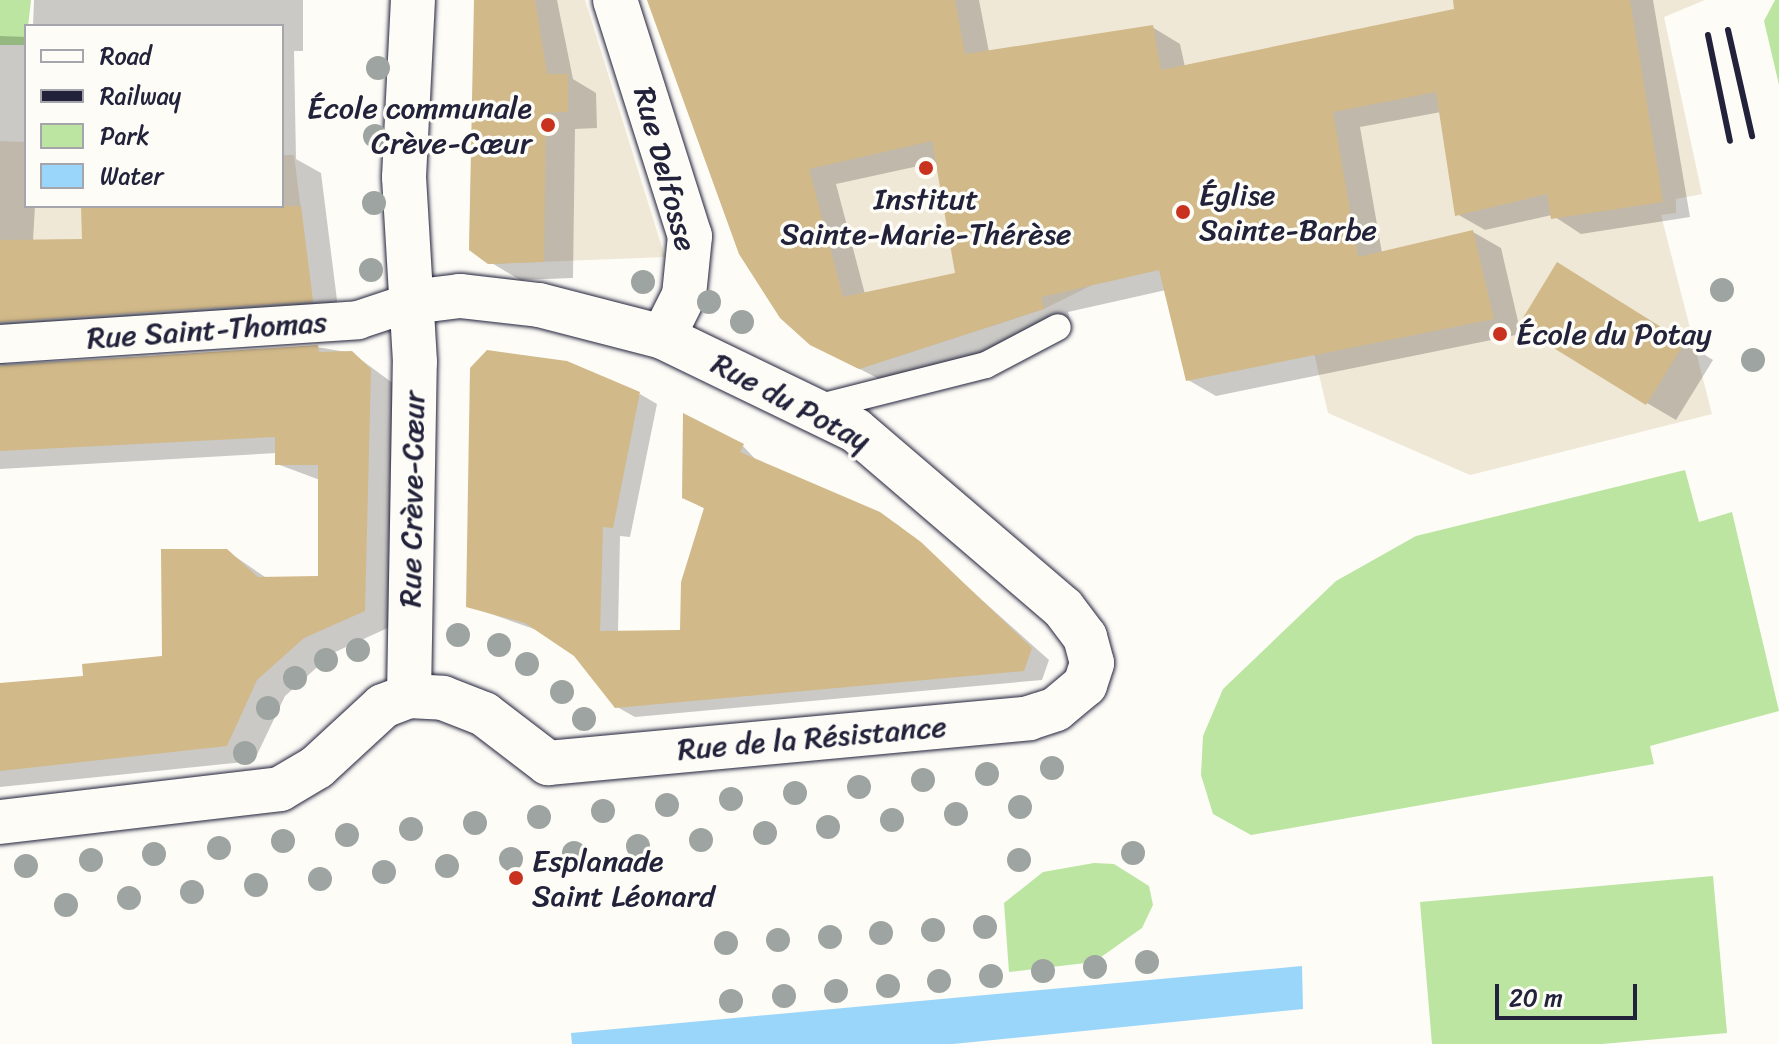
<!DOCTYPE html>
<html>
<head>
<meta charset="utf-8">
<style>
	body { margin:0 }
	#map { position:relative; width:1779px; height:1044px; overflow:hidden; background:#fdfcf7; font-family:Sriracha,sans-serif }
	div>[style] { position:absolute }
	.built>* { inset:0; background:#f0e8d6 }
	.green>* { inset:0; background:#bbe5a1 }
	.water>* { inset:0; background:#9ad5fa }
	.shadow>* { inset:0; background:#0003 }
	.building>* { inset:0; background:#d1b989 }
	.roads { filter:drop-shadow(0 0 2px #22223b) drop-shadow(0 0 2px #22223b) }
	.service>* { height:26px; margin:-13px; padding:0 13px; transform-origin:13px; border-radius:13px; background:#fdfcf7 }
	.pedestrian>* { height:38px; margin:-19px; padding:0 19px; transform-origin:19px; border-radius:19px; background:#fdfcf7 }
	.minor>* { height:44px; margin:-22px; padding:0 22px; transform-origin:22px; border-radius:22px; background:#fdfcf7 }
	.rail>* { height:6px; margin:-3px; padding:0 3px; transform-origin:3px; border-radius:3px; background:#22223b }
	.trees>* { width:24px; height:24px; margin:-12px; border-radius:50%; background:#9ea4a1 }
	.dots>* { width:22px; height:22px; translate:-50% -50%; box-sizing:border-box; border:4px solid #fdfcf7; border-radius:50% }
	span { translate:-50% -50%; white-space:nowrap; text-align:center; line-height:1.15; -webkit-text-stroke:7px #fdfcf7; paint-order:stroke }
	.poi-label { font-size:30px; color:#22223b }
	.right { translate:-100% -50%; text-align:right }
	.left { translate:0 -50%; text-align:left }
	.street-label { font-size:30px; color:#22223b }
	.legend { position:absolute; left:24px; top:24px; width:260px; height:184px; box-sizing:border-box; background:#fdfcf7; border:2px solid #a5a5ac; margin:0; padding:10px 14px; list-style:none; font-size:24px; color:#22223b }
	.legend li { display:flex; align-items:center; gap:16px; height:40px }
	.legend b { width:40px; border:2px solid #a5a5ac }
	.scale { position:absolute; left:1495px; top:984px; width:142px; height:36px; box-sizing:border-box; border:4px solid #22223b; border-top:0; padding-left:10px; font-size:24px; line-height:28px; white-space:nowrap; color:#22223b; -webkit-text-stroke:6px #fdfcf7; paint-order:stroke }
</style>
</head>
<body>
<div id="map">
	<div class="built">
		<div style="clip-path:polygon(475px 0,585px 0,665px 257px,488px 264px,469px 250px)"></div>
		<div style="clip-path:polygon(647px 0,1705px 0,1664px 17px,1702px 194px,1676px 199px,1676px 213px,1661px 215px,1712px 414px,1470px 475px,1328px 413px,1291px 255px,1275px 139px,1092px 285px,1044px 309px,859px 369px,810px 345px,780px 317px,739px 254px)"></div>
		<div style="clip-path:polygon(0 141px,26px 142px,26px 206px,282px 206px,282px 155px,294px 155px,313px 304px,0 316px)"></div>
	</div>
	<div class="green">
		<div style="clip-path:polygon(0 0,31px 0,26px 45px,0 45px)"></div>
		<div style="clip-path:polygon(1775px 0,1779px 0,1779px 85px,1764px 21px)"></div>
		<div style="clip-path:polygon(1685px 470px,1699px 522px,1732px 512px,1779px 711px,1650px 746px,1654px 764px,1251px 835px,1213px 814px,1201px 775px,1203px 736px,1223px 689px,1336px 581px,1416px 536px)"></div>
		<div style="clip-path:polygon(1094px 863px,1114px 864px,1149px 886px,1153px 905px,1142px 928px,1094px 962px,1009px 972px,1004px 903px,1043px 872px)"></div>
		<div style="clip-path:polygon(1713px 876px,1727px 1033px,1602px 1044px,1432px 1044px,1420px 902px)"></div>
	</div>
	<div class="water">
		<div style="clip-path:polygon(1302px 966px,1303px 1009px,953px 1044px,572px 1044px,571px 1033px)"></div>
	</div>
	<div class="shadow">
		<div style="clip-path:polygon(34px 0,303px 0,303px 51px,294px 51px,296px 159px,321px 173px,339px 316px,8px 349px,5px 364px,317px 347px,352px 353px,398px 387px,392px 626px,333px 653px,285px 696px,254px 761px,0 787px,0 685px,86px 677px,164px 658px,227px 551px,268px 579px,320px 578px,320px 480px,277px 464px,277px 453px,0 469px,0 36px,26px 37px,26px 206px,35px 206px,33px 241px,84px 241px,83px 206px,282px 206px,282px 26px,33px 26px)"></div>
		<div style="clip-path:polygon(477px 0,557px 0,573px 79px,596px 93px,597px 128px,575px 129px,573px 278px,520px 280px,490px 262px)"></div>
		<div style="clip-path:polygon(evenodd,649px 0,979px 0,989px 52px,1152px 27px,1180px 44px,1185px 67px,1457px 10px,1455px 0,1653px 0,1690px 217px,1581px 234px,1552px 215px,1485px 230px,1457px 214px,1441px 112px,1360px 127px,1382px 253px,1473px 232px,1501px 248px,1521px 334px,1216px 396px,1188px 380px,1166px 290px,1068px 312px,1071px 325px,889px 384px,811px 344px,649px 0,937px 162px,957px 274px,865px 294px,836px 184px,937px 162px)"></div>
		<div style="clip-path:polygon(1587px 282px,1713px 360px,1676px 420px,1647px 403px)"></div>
		<div style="clip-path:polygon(640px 394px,657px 404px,630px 537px,620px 536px,618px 633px,682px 632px,705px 509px,684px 497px,743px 446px,758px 462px,898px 525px,1049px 660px,1042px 680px,635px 717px,617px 707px,575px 655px,540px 631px,468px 606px)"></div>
	</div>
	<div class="building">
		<div style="clip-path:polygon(474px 0,535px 0,547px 74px,568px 74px,568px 112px,546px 113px,544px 262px,488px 264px,469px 250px)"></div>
		<div style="clip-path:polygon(evenodd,647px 0,955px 0,965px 54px,1153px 25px,1161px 70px,1454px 9px,1453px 0,1630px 0,1663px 202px,1551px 219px,1547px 194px,1455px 216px,1436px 92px,1333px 112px,1358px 257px,1473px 230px,1494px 319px,1186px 381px,1159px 270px,1041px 297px,1044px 309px,859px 369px,810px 345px,780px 318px,739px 254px,647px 0,932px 141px,955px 273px,843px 297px,809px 169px,932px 141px)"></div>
		<div style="clip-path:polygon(81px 206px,301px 206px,313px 301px,0 322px,0 240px,82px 239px)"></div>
		<div style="clip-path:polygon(1557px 262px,1685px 342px,1646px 405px,1518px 326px)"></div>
		<div style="clip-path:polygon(318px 345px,319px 352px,352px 351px,371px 369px,365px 611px,304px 638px,257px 680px,227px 746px,0 771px,0 683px,83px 676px,82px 664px,162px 656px,161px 549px,227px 549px,258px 577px,318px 576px,318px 465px,275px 465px,275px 437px,0 451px,0 366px)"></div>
		<div style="clip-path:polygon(487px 350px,567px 361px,640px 392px,613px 528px,603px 527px,600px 631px,680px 630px,681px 582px,704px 508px,682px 498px,683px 413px,744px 444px,740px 452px,880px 512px,921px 542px,1032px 648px,1024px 671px,615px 708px,574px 656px,525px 623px,466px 607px,470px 368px)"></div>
	</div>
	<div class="roads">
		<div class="service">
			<div style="left:816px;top:408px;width:175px;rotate:-14.2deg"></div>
			<div style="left:986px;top:365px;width:81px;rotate:-27.8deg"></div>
		</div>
		<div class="pedestrian">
			<div style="left:0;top:344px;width:359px;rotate:-3.8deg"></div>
			<div style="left:358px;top:320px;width:57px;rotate:-18.4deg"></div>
		</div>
		<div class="minor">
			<div style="left:615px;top:0;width:248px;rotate:72.4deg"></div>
			<div style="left:690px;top:236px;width:59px;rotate:95.8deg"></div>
			<div style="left:684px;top:295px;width:47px;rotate:116.6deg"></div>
			<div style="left:409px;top:696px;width:334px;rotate:-89deg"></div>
			<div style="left:415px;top:362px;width:185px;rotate:-93.4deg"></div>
			<div style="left:404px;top:177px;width:177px;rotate:-87.1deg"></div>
			<div style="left:0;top:822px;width:282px;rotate:-6.7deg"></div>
			<div style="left:280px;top:789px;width:43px;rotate:-30.7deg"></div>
			<div style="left:317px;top:767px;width:90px;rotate:-42.7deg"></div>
			<div style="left:383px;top:706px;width:28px;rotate:-21deg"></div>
			<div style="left:409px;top:696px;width:34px;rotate:3deg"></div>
			<div style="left:443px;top:698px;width:44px;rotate:21.3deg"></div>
			<div style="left:484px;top:714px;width:81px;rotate:37.4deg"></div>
			<div style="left:548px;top:763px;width:483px;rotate:-5.3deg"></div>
			<div style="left:1029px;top:718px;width:28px;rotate:-18deg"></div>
			<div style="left:1056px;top:709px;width:38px;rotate:-40deg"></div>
			<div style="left:1085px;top:685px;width:23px;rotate:-72deg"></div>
			<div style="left:1092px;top:663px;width:27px;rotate:-105deg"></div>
			<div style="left:1085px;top:637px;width:36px;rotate:-127deg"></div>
			<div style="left:1063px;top:608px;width:274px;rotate:-139.4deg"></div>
			<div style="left:855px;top:430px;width:213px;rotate:-154.2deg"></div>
			<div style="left:663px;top:337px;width:128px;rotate:-165.5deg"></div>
			<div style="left:539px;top:305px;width:80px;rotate:-173.5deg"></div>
			<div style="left:460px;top:296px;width:48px;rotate:172.9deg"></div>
		</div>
	</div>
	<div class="rail">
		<div style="left:1728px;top:30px;width:109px;rotate:77.2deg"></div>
		<div style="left:1708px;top:35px;width:108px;rotate:78.3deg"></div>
	</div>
	<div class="trees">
		<div style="left:378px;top:68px"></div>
		<div style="left:375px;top:136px"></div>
		<div style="left:374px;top:203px"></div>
		<div style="left:371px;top:270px"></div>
		<div style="left:643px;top:282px"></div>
		<div style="left:1722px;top:290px"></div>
		<div style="left:709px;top:302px"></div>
		<div style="left:742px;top:322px"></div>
		<div style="left:1753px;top:360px"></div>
		<div style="left:458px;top:635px"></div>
		<div style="left:499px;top:645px"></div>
		<div style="left:358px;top:650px"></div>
		<div style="left:326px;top:660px"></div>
		<div style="left:527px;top:664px"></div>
		<div style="left:295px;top:678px"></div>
		<div style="left:562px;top:692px"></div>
		<div style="left:268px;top:708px"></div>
		<div style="left:584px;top:719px"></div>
		<div style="left:245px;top:753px"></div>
		<div style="left:1052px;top:768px"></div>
		<div style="left:987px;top:774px"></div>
		<div style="left:923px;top:780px"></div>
		<div style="left:859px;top:787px"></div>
		<div style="left:795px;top:793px"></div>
		<div style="left:731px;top:799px"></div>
		<div style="left:667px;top:805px"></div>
		<div style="left:1020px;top:807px"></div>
		<div style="left:603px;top:811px"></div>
		<div style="left:956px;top:814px"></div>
		<div style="left:539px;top:817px"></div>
		<div style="left:892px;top:820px"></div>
		<div style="left:475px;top:823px"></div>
		<div style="left:828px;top:827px"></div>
		<div style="left:411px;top:829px"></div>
		<div style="left:765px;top:833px"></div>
		<div style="left:347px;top:835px"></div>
		<div style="left:701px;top:840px"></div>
		<div style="left:283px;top:841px"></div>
		<div style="left:638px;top:846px"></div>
		<div style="left:219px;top:848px"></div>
		<div style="left:574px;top:853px"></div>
		<div style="left:1133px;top:853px"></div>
		<div style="left:154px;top:854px"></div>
		<div style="left:511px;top:859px"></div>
		<div style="left:91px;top:860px"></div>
		<div style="left:1019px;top:860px"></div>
		<div style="left:26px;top:866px"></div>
		<div style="left:447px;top:866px"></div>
		<div style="left:384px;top:872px"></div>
		<div style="left:320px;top:879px"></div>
		<div style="left:256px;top:885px"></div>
		<div style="left:192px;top:892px"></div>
		<div style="left:129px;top:898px"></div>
		<div style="left:66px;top:905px"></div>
		<div style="left:985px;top:927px"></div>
		<div style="left:933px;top:930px"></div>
		<div style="left:881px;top:933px"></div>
		<div style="left:830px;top:937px"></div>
		<div style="left:778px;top:940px"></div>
		<div style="left:726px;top:943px"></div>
		<div style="left:1147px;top:962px"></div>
		<div style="left:1095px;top:967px"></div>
		<div style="left:1043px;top:971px"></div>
		<div style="left:991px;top:976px"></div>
		<div style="left:939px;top:981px"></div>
		<div style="left:888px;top:986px"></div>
		<div style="left:836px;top:991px"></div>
		<div style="left:784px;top:996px"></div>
		<div style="left:731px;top:1001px"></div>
	</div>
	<div class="dots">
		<div style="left:548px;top:125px;background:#c8321e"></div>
		<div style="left:926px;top:168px;background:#c8321e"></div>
		<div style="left:1183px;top:212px;background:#c8321e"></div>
		<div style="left:1500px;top:334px;background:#c8321e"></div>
		<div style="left:516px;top:878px;background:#c8321e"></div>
	</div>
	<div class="poi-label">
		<span class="right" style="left:532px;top:125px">École communale<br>Crève-Cœur</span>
		<span class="left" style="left:1199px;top:212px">Église<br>Sainte-Barbe</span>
		<span style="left:926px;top:216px">Institut<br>Sainte-Marie-Thérèse</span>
		<span class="left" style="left:1516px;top:334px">École du Potay</span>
		<span class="left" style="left:532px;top:878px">Esplanade<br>Saint Léonard</span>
	</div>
	<div class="street-label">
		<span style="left:665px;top:169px;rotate:75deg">Rue Delfosse</span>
		<span style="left:207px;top:330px;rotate:-4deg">Rue Saint-Thomas</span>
		<span style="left:791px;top:402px;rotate:28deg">Rue du Potay</span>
		<span style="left:412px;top:499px;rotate:-89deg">Rue Crève-Cœur</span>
		<span style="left:812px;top:738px;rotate:-5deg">Rue de la Résistance</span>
	</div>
	<ul class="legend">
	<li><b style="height:10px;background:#fdfcf7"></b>Road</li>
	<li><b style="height:10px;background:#22223b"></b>Railway</li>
	<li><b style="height:22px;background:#bbe5a1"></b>Park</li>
	<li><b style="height:22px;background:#9ad5fa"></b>Water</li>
	</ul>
	<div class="scale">20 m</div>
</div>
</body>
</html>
